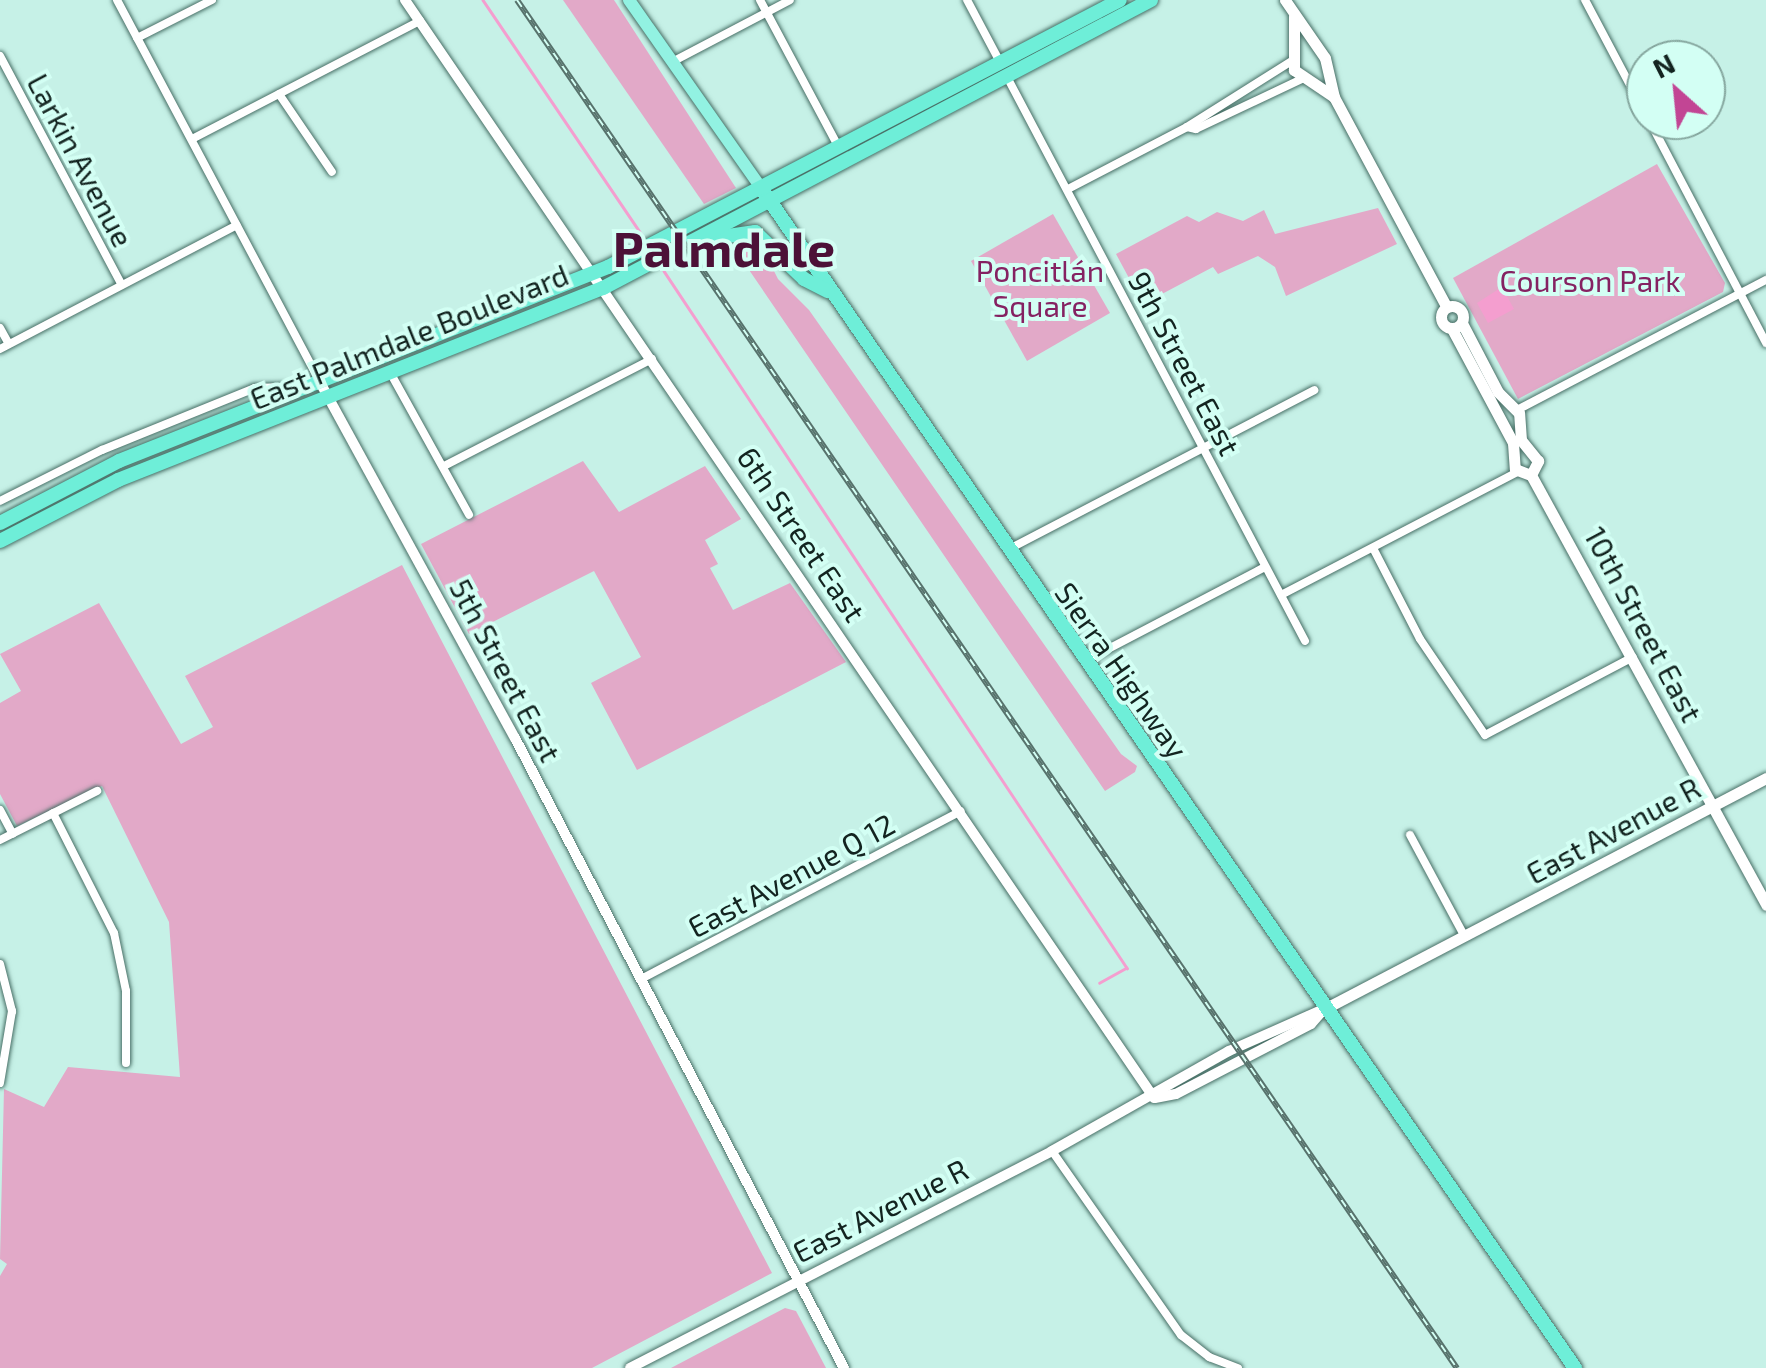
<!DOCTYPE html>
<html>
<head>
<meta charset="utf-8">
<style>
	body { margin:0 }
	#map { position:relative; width:1766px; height:1368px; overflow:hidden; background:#c6f1e7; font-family:"Exo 2",sans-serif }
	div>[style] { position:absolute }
	.green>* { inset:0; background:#e2a9c8 }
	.water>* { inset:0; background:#f49ecf }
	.stream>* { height:2.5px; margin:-1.25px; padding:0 1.25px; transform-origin:1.25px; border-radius:1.25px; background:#f49ecf }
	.roads { filter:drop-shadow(0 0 2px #486f66) drop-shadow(0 0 2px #486f66) }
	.minor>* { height:8px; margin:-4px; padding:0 4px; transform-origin:4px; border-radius:4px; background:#fff }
	.tertiary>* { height:10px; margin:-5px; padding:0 5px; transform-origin:5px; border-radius:5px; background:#fff }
	.secondary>* { height:11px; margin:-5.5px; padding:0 5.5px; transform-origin:5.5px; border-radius:5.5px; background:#fff }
	.secondary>.ring { margin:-5.5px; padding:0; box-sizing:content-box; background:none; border:11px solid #fff; border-radius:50% }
	.primary>* { height:12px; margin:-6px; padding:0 6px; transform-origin:6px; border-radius:6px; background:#92f2e2 }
	.trunk>* { height:14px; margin:-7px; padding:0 7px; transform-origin:7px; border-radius:7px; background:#6eeed8 }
	.rail>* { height:6px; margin-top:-3px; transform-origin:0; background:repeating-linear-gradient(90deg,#d3fff4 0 8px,#57726c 0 16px); box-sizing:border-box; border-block:2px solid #57726c }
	span { translate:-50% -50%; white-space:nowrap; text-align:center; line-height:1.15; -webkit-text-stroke:8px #d3fff4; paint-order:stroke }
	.street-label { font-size:30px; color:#132420 }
	.park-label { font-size:30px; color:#852262 }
	.town-label { font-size:50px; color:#4c1137; font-weight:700 }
	.north { position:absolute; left:1626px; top:40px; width:100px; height:100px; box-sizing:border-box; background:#d3fff4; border:2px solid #86a79f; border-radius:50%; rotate:333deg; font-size:28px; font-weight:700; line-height:40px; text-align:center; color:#132420 }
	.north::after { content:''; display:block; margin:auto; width:35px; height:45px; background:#c24594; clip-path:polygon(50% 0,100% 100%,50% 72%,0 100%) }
</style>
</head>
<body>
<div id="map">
	<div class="green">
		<div style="clip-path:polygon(563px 0,614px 0,736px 188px,704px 204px)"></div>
		<div style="clip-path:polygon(1657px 164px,1725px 283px,1723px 292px,1518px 399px,1453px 278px)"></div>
		<div style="clip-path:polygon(1378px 208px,1397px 244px,1286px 296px,1275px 267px,1258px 256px,1218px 274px,1213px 267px,1143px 304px,1116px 254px,1187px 216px,1199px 222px,1217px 212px,1243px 221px,1264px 210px,1275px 234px)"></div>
		<div style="clip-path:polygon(1053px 214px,1110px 313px,1027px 361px,971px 261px)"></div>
		<div style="clip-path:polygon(744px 239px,761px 245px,778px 279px,809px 310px,1121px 754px,1137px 766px,1135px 772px,1105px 791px,732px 245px)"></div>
		<div style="clip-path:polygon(583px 461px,619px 512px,705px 466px,741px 519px,705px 540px,718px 564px,710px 568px,733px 610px,790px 583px,846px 662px,637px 770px,591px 683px,641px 657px,594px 571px,469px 634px,421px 544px)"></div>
		<div style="clip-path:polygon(402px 565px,772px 1273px,592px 1368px,0 1368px,0 1276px,7px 1264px,0 1259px,4px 1089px,44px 1107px,68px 1067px,180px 1077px,169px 922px,102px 786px,17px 826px,0 794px,0 703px,21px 691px,0 654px,99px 603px,181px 744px,213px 727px,185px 676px)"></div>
		<div style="clip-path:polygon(785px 1308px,796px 1311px,826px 1368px,671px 1368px)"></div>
	</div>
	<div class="water">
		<div style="clip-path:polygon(1502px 287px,1514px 309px,1488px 323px,1477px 303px)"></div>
	</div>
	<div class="stream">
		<div style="left:483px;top:0;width:285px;rotate:55.9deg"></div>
		<div style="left:664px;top:271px;width:837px;rotate:56.4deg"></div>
		<div style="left:1127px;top:968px;width:31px;rotate:151deg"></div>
	</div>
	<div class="roads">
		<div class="minor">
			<div style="left:117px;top:0;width:435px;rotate:62deg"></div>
			<div style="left:760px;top:0;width:166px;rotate:61.9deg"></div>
			<div style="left:967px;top:0;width:70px;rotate:62deg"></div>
			<div style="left:1585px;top:0;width:130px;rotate:62.1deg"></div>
			<div style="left:137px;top:38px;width:84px;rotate:-26.9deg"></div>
			<div style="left:0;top:56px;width:259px;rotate:62deg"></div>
			<div style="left:672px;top:62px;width:133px;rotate:-27.7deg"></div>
			<div style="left:1006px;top:75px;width:640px;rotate:62.15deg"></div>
			<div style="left:279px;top:94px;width:94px;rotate:55.8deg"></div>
			<div style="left:1649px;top:120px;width:252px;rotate:62.3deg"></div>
			<div style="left:1187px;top:127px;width:9px;rotate:13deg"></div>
			<div style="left:1196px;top:129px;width:119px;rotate:-25.3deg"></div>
			<div style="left:192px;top:139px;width:257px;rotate:-27.4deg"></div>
			<div style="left:1068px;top:189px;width:134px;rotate:-27.5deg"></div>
			<div style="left:1187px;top:127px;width:124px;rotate:-32.2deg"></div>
			<div style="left:0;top:328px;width:18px;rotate:61deg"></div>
			<div style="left:0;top:349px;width:267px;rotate:-27.6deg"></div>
			<div style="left:391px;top:374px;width:161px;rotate:61deg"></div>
			<div style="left:1517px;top:410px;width:281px;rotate:-27.6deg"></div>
			<div style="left:444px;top:466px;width:234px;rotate:-27.2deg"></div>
			<div style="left:0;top:501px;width:114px;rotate:-26.6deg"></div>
			<div style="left:102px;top:450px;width:165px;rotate:-22.1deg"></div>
			<div style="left:255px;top:388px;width:30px;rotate:-2deg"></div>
			<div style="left:285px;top:387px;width:10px;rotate:53deg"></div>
			<div style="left:1011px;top:548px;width:342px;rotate:-27.5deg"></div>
			<div style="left:1373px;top:548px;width:102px;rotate:62.7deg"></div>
			<div style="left:1420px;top:639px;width:116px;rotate:55.9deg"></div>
			<div style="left:1485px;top:735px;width:167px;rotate:-27.8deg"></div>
			<div style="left:1281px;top:595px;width:266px;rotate:-27.5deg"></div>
			<div style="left:1087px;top:660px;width:201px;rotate:-27.6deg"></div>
			<div style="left:0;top:810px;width:27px;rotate:62deg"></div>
			<div style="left:53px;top:813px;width:135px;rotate:63.1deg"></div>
			<div style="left:114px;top:933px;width:59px;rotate:78.3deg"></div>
			<div style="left:126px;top:991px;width:72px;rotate:90deg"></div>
			<div style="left:1410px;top:835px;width:116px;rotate:61.7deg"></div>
			<div style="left:0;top:840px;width:109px;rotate:-26.8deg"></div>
			<div style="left:0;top:964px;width:49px;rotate:75.7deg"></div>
			<div style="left:12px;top:1011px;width:73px;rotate:99.5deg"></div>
			<div style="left:641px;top:979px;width:361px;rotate:-27.7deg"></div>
			<div style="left:1052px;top:1151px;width:225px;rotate:55deg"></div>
			<div style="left:1181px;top:1335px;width:36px;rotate:38deg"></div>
			<div style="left:1209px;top:1357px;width:31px;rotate:21deg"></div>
		</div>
		<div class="tertiary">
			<div style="left:405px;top:0;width:1329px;rotate:55.7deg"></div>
			<div style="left:321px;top:384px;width:404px;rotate:61.3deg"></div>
			<div style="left:515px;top:738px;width:711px;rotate:62.43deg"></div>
			<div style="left:1155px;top:1098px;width:21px;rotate:-11deg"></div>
			<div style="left:1176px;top:1094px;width:152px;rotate:-27.4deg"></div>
			<div style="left:1311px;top:1024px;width:20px;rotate:-49deg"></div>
			<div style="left:630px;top:1368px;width:475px;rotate:-27.2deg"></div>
			<div style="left:1052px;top:1151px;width:203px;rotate:-29.5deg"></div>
			<div style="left:1229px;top:1051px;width:104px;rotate:-23.9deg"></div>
		</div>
		<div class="secondary">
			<div style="left:1285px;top:0;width:70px;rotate:55.4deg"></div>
			<div style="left:1325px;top:58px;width:40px;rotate:77deg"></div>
			<div style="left:1334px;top:97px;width:237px;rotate:61.8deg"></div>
			<div style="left:1294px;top:16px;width:54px;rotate:90deg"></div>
			<div style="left:1294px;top:70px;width:48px;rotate:34deg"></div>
			<div class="ring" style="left:1441px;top:306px;width:11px;height:11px"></div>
			<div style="left:1452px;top:329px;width:129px;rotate:61.8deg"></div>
			<div style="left:1513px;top:443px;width:26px;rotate:86deg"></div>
			<div style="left:1515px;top:469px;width:17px;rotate:21deg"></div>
			<div style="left:1531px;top:475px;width:16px;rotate:-63deg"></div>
			<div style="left:1538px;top:461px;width:27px;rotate:-129deg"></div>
			<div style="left:1521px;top:440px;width:27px;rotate:-94deg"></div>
			<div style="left:1519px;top:413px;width:30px;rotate:-135deg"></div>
			<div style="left:1498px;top:392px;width:78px;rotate:-117.6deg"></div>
			<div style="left:1531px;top:475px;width:490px;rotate:61.3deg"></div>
			<div style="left:1324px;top:1009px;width:499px;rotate:-27.6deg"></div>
		</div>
		<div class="primary">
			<div style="left:629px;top:0;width:230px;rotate:54.9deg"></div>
		</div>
		<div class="trunk">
			<div style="left:761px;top:188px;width:1434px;rotate:55.4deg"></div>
			<div style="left:694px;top:241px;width:62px;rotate:-8.4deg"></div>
			<div style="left:755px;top:232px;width:68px;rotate:43.8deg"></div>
			<div style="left:804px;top:279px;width:27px;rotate:27deg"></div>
			<div style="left:0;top:523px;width:134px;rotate:-27.5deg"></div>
			<div style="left:119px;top:461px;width:526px;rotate:-21.64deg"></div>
			<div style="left:608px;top:267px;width:577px;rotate:-27.54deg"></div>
			<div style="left:0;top:541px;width:133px;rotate:-27.3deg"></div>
			<div style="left:118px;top:480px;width:522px;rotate:-21.6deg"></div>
			<div style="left:603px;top:288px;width:619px;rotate:-27.72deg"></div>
		</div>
	</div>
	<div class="rail">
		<div style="left:517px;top:0;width:1660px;rotate:55.51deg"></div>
	</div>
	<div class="street-label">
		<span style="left:81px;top:160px;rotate:62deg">Larkin Avenue</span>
		<span style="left:409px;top:336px;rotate:-22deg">East Palmdale Boulevard</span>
		<span style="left:1185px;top:363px;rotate:62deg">9th Street East</span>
		<span style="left:802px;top:534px;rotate:56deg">6th Street East</span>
		<span style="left:1644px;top:624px;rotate:62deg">10th Street East</span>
		<span style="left:506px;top:670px;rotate:62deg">5th Street East</span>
		<span style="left:1122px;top:670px;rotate:55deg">Sierra Highway</span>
		<span style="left:1613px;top:830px;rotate:-28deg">East Avenue R</span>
		<span style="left:791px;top:875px;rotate:-28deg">East Avenue Q 12</span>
		<span style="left:880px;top:1210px;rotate:-27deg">East Avenue R</span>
	</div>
	<div class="park-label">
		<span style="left:1040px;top:287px">Poncitlán<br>Square</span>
		<span style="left:1590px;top:280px">Courson Park</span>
	</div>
	<div class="town-label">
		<span style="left:724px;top:248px">Palmdale</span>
	</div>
	<div class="north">N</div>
</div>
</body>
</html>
